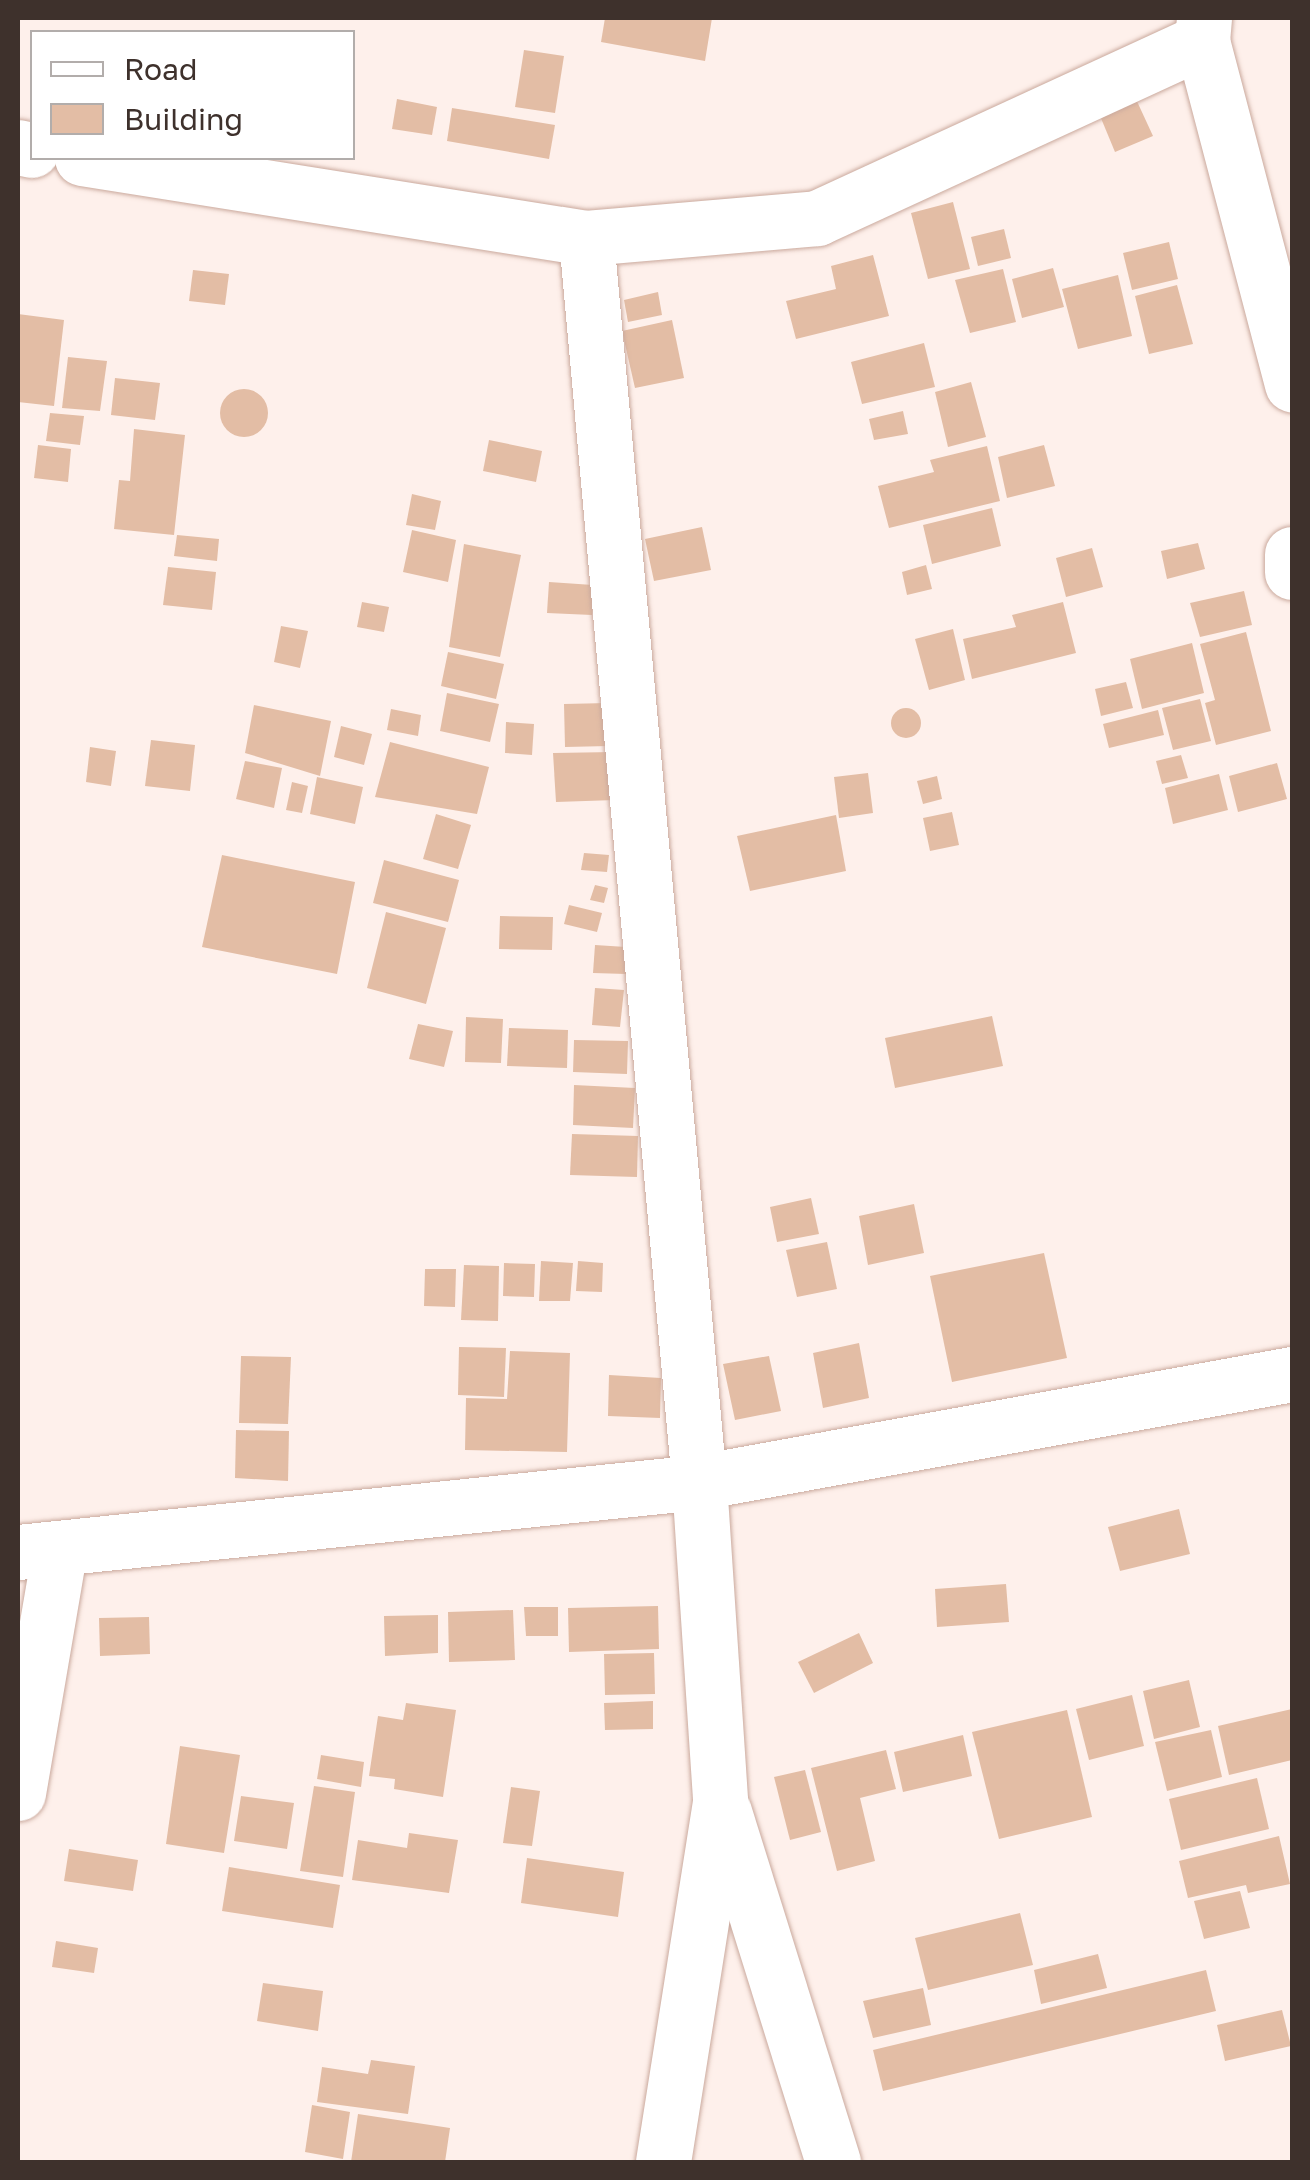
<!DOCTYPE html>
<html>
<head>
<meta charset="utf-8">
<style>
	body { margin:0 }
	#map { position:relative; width:1310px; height:2180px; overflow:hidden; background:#fef0eb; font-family:"Golos Text",sans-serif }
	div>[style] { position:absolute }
	.building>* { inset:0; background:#e3bda5 }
	.round { border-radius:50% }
	.roads { filter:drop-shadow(0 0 2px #caa99d) drop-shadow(0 0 2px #caa99d) }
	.minor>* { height:55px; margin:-27.5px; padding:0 27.5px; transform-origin:27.5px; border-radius:27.5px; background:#fff }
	span { translate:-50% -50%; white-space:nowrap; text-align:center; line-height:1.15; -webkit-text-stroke:8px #fff; paint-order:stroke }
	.frame { position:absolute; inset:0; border:20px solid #3e312c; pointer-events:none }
	.legend { position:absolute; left:30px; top:30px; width:325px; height:130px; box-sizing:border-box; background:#fff; border:2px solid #b2adab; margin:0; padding:12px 18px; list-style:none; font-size:30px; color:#3e312c }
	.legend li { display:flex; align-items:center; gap:20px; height:50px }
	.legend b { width:50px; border:2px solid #b2adab }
</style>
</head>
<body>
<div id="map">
	<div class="building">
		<div style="clip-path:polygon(605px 18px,712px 18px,705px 61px,601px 42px)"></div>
		<div style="clip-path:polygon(524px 50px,564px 56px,555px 113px,515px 107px)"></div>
		<div style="clip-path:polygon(1135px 97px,1153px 136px,1115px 152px,1098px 111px)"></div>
		<div style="clip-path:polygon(397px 99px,437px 107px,432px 135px,392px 129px)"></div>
		<div style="clip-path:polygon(452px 108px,555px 125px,549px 159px,447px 141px)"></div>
		<div style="clip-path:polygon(953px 202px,970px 269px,928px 279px,911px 213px)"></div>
		<div style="clip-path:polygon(1004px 229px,1011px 258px,978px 266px,971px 237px)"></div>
		<div style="clip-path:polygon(1169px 242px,1178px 279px,1132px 290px,1123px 253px)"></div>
		<div style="clip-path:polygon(873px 255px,889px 316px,796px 339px,786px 301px,836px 289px,831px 266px)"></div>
		<div style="clip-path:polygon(1053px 268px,1064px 307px,1022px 318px,1012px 279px)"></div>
		<div style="clip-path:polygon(1003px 269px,1016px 322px,970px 333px,955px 280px)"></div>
		<div style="clip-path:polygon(193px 270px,229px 274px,225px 305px,189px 301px)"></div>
		<div style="clip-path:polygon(1118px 275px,1132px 336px,1078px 349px,1062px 289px)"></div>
		<div style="clip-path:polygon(1177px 285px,1193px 344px,1149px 354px,1135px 296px)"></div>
		<div style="clip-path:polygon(658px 292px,662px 315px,628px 322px,624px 300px)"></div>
		<div style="clip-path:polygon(18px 314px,64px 320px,54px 406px,18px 402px)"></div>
		<div style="clip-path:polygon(672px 320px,684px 378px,635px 388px,622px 331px)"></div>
		<div style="clip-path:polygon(924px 343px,935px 387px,862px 404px,851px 362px)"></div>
		<div style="clip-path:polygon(68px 357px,107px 361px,100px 411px,62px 408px)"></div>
		<div style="clip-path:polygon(115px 378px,160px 383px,155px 420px,111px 415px)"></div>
		<div style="clip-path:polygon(971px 382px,986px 437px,948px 447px,935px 392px)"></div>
		<div class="round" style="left:220px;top:389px;width:48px;height:48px"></div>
		<div style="clip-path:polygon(903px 411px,908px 434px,874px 440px,869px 419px)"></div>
		<div style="clip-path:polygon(50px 413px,84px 416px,80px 445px,46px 441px)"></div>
		<div style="clip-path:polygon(134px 429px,185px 435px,174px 535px,114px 529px,119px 480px,130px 481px)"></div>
		<div style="clip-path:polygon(489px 440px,542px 451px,536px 482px,483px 471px)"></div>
		<div style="clip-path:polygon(38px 445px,71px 449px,68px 482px,34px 478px)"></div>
		<div style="clip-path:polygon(1044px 445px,1055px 486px,1007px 498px,998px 457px)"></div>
		<div style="clip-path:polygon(987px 446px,1000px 501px,889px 528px,878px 486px,934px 472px,930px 460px)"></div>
		<div style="clip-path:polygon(412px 494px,441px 501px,435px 530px,406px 525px)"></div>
		<div style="clip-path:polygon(992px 508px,1001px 546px,932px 564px,923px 525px)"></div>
		<div style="clip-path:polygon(702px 527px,711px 570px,654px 581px,645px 539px)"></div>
		<div style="clip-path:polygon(412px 530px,456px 540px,448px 582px,403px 572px)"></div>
		<div style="clip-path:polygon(177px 535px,219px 539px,217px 561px,174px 556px)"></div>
		<div style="clip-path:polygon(1198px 543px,1205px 569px,1167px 579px,1161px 551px)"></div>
		<div style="clip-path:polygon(464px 544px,521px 555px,500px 657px,449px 647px)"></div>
		<div style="clip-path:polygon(1092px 548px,1103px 587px,1066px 597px,1056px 558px)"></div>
		<div style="clip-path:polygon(926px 565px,932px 589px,907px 595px,902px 572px)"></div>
		<div style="clip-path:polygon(168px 567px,216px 572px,212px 610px,163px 605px)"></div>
		<div style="clip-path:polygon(549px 582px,593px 585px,592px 615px,547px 613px)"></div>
		<div style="clip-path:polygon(1244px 591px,1252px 625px,1200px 637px,1190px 603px)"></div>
		<div style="clip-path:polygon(362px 602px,389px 607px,384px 632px,357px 627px)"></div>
		<div style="clip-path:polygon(1063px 602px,1076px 653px,972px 679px,963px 639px,1016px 627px,1012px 615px)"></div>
		<div style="clip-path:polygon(281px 626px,308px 631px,300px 668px,274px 662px)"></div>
		<div style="clip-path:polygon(953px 629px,965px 680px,929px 690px,915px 639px)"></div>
		<div style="clip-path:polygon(1246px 632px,1271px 731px,1216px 745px,1205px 703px,1215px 700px,1200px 644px)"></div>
		<div style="clip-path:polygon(1192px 643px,1204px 693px,1142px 709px,1130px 659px)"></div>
		<div style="clip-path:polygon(448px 652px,504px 664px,496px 699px,441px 686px)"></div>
		<div style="clip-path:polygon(1126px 682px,1133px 708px,1101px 716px,1095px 689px)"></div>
		<div style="clip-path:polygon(447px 693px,499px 704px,490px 742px,440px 731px)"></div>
		<div style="clip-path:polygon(1200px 699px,1211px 741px,1173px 750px,1162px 708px)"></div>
		<div style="clip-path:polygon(608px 703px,609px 746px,565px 747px,564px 704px)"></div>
		<div style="clip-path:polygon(254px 705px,331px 721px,320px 776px,245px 753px)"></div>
		<div class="round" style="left:891px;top:708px;width:30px;height:30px"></div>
		<div style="clip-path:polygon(391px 709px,421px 715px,418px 736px,387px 730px)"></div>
		<div style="clip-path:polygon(1158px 710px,1164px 735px,1109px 748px,1103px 724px)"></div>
		<div style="clip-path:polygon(506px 722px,534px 724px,532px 755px,505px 753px)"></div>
		<div style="clip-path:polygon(341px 726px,372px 734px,364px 765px,334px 757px)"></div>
		<div style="clip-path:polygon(151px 740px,195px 745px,190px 791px,145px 786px)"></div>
		<div style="clip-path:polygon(390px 742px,489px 767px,477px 814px,375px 797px)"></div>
		<div style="clip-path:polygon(90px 747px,116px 751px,111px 786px,86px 782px)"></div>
		<div style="clip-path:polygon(614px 752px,615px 800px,556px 802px,553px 753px)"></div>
		<div style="clip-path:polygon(1181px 755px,1188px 778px,1162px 784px,1156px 761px)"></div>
		<div style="clip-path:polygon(245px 761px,282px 768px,274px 808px,236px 799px)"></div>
		<div style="clip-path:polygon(1277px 763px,1287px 799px,1238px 812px,1229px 776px)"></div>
		<div style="clip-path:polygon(868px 773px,873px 813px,839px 818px,834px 777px)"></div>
		<div style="clip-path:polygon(1219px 774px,1228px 810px,1173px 824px,1165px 788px)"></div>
		<div style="clip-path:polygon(937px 776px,942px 799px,923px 804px,917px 781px)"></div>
		<div style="clip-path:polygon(317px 777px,363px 787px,355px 824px,310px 814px)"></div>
		<div style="clip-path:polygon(292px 782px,308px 786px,302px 813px,286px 810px)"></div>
		<div style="clip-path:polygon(952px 812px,959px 845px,930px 851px,923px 818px)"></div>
		<div style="clip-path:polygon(436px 814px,471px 825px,458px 869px,423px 859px)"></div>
		<div style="clip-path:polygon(836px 815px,846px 871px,750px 891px,737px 836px)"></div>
		<div style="clip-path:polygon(584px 853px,609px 855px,607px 872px,581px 870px)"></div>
		<div style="clip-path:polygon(222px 855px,355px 882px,337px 974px,202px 947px)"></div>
		<div style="clip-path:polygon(384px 860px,459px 880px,448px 922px,373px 903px)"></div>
		<div style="clip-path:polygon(595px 885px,608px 888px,604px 903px,590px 900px)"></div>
		<div style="clip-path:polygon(569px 905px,602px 913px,597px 932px,564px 924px)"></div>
		<div style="clip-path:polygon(386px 912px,446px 928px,426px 1004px,367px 988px)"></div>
		<div style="clip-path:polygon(500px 916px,553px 917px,552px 950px,499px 949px)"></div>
		<div style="clip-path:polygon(595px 945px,626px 947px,626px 974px,593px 973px)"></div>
		<div style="clip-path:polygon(595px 988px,624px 990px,620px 1027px,592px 1025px)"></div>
		<div style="clip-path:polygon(992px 1016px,1003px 1066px,895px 1088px,885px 1038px)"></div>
		<div style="clip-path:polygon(466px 1017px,503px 1019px,501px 1063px,465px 1062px)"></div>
		<div style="clip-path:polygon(418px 1024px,453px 1031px,444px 1067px,409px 1059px)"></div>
		<div style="clip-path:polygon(509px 1028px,568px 1030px,567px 1068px,507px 1066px)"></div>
		<div style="clip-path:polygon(574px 1040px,628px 1041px,627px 1074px,573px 1072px)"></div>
		<div style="clip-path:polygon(574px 1085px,635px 1088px,633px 1128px,573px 1125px)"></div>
		<div style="clip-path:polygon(572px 1134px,638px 1136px,637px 1177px,570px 1175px)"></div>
		<div style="clip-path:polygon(811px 1198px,819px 1234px,777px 1242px,770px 1207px)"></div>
		<div style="clip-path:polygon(914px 1204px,924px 1253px,868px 1265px,859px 1216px)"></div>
		<div style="clip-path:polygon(827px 1242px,837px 1289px,797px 1297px,786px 1250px)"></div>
		<div style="clip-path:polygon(1044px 1253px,1067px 1358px,952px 1382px,930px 1276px)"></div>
		<div style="clip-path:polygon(541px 1261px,573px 1263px,570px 1301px,539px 1301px)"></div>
		<div style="clip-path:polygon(578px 1261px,603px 1263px,602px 1292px,576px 1291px)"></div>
		<div style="clip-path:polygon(504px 1263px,535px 1264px,534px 1297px,503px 1296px)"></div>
		<div style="clip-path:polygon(464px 1265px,499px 1266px,498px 1321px,461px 1320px)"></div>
		<div style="clip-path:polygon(425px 1269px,456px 1269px,455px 1307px,424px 1306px)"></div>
		<div style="clip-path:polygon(859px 1343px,869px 1398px,823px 1408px,813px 1353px)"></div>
		<div style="clip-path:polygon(459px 1347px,506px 1348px,504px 1397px,458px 1395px)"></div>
		<div style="clip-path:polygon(510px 1351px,570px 1353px,567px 1452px,465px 1450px,466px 1398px,507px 1399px)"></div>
		<div style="clip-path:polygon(241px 1356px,291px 1357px,288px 1424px,239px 1423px)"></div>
		<div style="clip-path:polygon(769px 1356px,781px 1411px,735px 1420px,723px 1364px)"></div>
		<div style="clip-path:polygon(609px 1375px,661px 1378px,660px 1418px,608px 1416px)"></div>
		<div style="clip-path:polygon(236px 1430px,289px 1431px,288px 1481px,235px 1478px)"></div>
		<div style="clip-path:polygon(1179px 1509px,1190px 1554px,1120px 1571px,1108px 1527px)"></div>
		<div style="clip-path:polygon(1006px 1584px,1009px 1622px,937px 1627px,935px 1589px)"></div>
		<div style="clip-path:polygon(658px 1606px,659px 1649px,569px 1652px,568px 1608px)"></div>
		<div style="clip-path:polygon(524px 1607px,558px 1607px,558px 1636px,526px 1636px)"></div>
		<div style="clip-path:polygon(513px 1610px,515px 1660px,449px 1662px,448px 1612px)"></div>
		<div style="clip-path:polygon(438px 1615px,438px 1653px,385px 1656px,384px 1616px)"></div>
		<div style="clip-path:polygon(149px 1617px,150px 1654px,100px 1656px,99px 1618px)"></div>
		<div style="clip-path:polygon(859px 1633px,873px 1663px,814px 1693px,798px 1662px)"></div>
		<div style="clip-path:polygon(654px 1653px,655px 1694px,605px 1695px,604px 1654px)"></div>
		<div style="clip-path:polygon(1189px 1680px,1200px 1727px,1154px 1739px,1143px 1691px)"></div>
		<div style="clip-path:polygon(1132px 1695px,1144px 1746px,1089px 1760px,1076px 1709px)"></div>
		<div style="clip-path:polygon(653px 1701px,653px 1729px,605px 1730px,604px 1703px)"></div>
		<div style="clip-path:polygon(406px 1703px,456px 1710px,443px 1797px,394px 1789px,395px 1779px,369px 1776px,378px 1716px,403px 1720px)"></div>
		<div style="clip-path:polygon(1292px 1709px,1292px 1760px,1229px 1775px,1218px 1726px)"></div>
		<div style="clip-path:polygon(1067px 1710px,1092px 1817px,999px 1839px,972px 1732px)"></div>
		<div style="clip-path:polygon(1211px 1730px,1222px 1777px,1167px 1791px,1155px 1742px)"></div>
		<div style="clip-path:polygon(963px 1735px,972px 1776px,903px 1792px,894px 1752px)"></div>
		<div style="clip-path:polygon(180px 1746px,240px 1755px,224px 1853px,166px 1844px)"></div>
		<div style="clip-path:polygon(886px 1750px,896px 1789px,860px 1798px,875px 1861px,837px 1871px,811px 1768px)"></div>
		<div style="clip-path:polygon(321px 1755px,364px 1762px,361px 1787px,317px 1779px)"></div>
		<div style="clip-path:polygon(805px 1770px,821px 1832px,790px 1840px,774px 1777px)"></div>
		<div style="clip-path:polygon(1257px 1778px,1269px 1829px,1181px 1850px,1169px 1799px)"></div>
		<div style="clip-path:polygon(314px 1786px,355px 1792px,343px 1877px,300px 1871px)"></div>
		<div style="clip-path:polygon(511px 1787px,540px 1791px,532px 1846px,503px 1843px)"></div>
		<div style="clip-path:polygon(241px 1796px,294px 1803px,287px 1849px,234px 1841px)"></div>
		<div style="clip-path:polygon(409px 1833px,458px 1840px,449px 1893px,352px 1880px,358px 1840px,407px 1848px)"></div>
		<div style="clip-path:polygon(1279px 1836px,1290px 1884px,1248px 1893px,1246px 1885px,1188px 1898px,1179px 1861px)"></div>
		<div style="clip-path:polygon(69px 1849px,138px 1860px,133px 1891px,64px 1881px)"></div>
		<div style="clip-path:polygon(527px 1858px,624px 1872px,618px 1917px,521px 1903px)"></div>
		<div style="clip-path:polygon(229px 1867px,340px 1885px,333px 1928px,222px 1911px)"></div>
		<div style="clip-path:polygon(1240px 1891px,1250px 1928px,1204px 1939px,1194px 1901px)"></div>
		<div style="clip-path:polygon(1020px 1913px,1033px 1965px,928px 1990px,915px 1938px)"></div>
		<div style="clip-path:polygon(56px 1941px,98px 1948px,94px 1973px,52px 1967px)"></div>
		<div style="clip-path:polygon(1098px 1954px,1107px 1988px,1041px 2004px,1034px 1970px)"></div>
		<div style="clip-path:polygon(1206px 1970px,1216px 2011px,883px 2091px,873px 2050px)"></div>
		<div style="clip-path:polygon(263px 1983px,323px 1991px,318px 2031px,257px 2021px)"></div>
		<div style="clip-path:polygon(923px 1988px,931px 2025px,873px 2038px,863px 2001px)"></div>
		<div style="clip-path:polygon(1282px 2010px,1291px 2046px,1225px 2061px,1217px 2025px)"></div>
		<div style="clip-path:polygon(371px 2060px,415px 2066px,408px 2114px,317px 2102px,322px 2067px,368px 2074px)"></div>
		<div style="clip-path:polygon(312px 2105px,350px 2112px,343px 2159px,305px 2152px)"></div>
		<div style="clip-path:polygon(358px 2114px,450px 2128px,445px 2162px,351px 2162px)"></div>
	</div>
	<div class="roads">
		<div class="minor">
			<div style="left:1204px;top:18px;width:23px;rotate:95deg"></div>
			<div style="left:1202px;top:41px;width:355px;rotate:75.3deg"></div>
			<div style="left:18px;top:147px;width:14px;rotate:12deg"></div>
			<div style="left:82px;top:158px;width:510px;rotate:9.02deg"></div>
			<div style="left:586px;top:238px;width:232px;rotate:-4.9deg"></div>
			<div style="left:817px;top:218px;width:424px;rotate:-24.7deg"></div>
			<div style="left:586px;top:238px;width:1249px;rotate:84.81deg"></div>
			<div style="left:699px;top:1482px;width:321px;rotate:86.2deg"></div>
			<div style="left:720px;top:1802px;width:364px;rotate:99deg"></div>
			<div style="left:1292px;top:554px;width:18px;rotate:90deg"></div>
			<div style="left:18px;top:1552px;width:685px;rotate:-5.87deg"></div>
			<div style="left:699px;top:1482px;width:603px;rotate:-10.32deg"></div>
			<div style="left:18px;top:1793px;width:243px;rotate:-80.3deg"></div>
			<div style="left:724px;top:1812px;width:367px;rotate:72.7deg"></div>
		</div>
	</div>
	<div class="frame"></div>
	<ul class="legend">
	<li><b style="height:12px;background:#fff"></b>Road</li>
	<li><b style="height:28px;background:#e3bda5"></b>Building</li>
	</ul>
</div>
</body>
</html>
